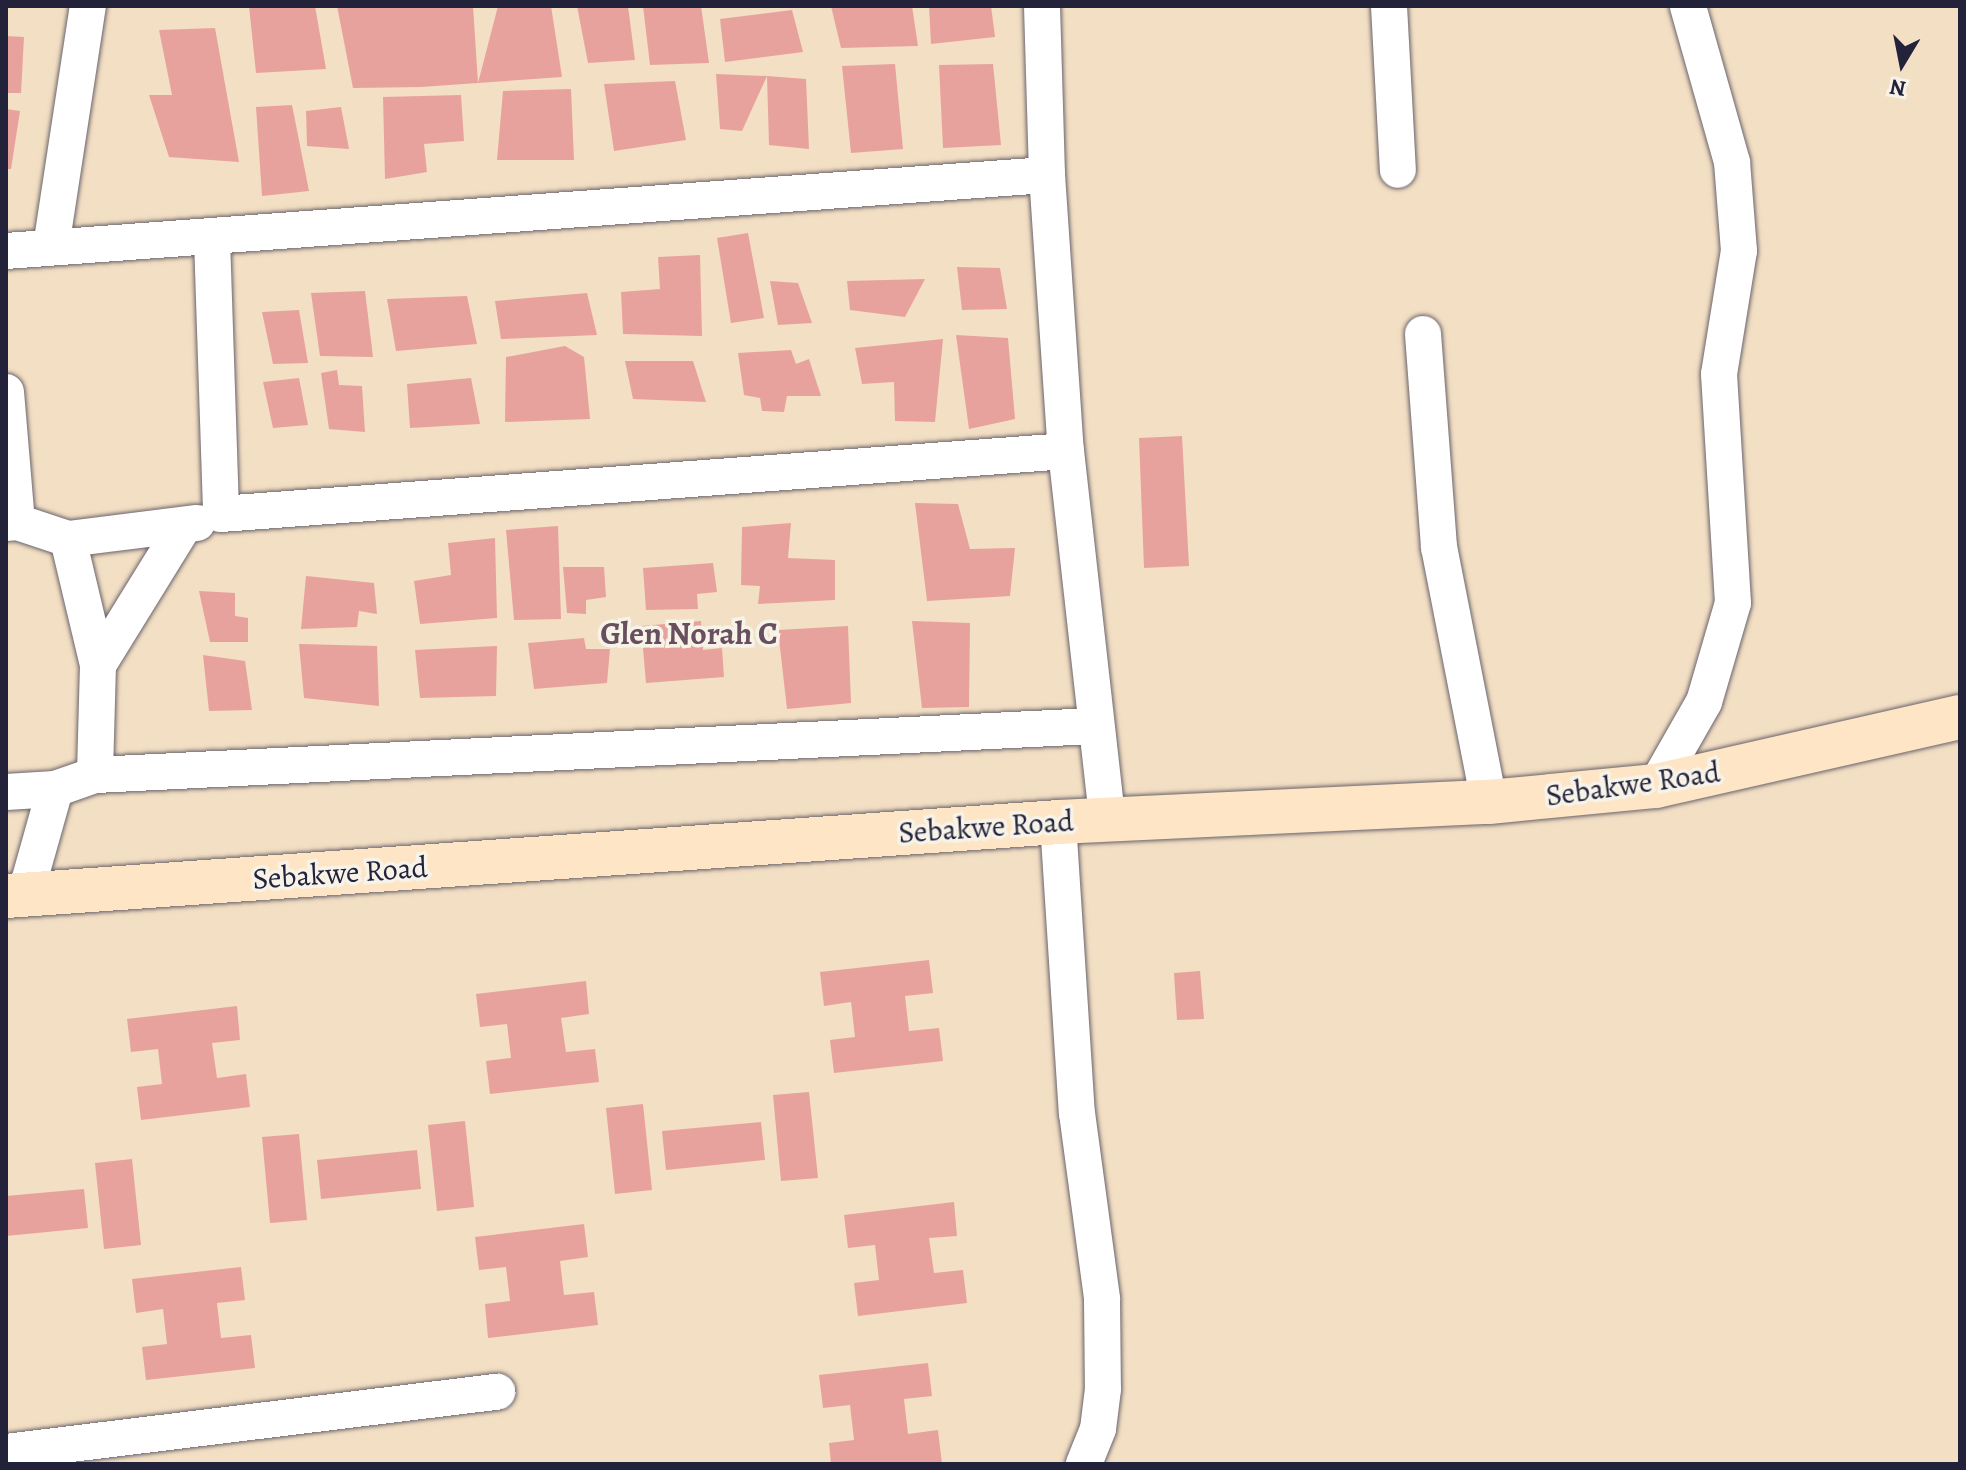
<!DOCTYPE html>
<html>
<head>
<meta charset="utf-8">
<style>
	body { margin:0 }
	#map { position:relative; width:1966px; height:1470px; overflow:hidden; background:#f3dfc4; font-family:Alegreya,serif }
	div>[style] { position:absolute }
	.building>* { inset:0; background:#e8a29e }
	.roads { filter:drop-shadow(0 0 2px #6b646b) drop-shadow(0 0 2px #6b646b) }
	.street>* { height:36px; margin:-18px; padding:0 18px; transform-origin:18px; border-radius:18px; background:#fff }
	.secondary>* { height:44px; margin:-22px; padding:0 22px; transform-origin:22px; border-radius:22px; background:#fde5c5 }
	span { translate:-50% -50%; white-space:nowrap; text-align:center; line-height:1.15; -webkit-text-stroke:7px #f7f3e8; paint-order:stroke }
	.street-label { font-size:30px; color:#22223b }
	.neighbourhood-label { font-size:32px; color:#674f5e; font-weight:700 }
	.frame { position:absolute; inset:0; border:8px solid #22223b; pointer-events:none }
	.north { position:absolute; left:1862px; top:24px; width:80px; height:80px; -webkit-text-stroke:6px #f7f3e8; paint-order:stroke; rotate:190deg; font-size:22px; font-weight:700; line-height:32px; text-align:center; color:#22223b }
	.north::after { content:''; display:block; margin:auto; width:28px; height:36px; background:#22223b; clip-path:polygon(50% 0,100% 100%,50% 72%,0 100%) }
</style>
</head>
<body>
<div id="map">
	<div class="building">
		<div style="clip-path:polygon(249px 6px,315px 6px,326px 69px,256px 73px)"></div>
		<div style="clip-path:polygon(337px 6px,473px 6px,478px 83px,498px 6px,551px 6px,562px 77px,478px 83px,421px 87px,353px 88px)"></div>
		<div style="clip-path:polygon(577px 6px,628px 6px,635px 60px,588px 63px)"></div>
		<div style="clip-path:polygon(643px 6px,701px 6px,709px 63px,650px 65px)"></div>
		<div style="clip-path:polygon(831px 6px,912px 6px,918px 46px,841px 48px)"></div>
		<div style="clip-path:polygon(929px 6px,991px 6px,995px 37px,931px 44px)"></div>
		<div style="clip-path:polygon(792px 10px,803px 52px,725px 62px,720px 19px)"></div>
		<div style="clip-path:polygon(215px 28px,239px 162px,169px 157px,149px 95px,172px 95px,159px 30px)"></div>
		<div style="clip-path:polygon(6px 36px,24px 37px,21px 93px,6px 93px)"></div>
		<div style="clip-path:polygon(895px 64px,903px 149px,851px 153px,842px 66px)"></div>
		<div style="clip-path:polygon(993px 64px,1001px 145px,943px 148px,939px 65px)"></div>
		<div style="clip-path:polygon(716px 74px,767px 76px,806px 79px,809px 149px,769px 145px,767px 76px,742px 131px,720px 129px)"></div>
		<div style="clip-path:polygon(675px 81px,686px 140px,614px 151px,604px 84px)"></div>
		<div style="clip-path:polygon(571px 89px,574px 160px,497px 160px,503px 91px)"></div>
		<div style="clip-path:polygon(461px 95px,464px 141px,424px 144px,427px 172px,385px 179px,383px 97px)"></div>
		<div style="clip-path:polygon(292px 105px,309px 191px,262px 196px,256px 107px)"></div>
		<div style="clip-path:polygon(341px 107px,349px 149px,307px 146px,306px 111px)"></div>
		<div style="clip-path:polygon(6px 109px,20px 111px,11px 169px,6px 169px)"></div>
		<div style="clip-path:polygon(748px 233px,764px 318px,731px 323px,717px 238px)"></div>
		<div style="clip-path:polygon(700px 255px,702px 336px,623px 334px,621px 292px,660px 289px,658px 257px)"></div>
		<div style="clip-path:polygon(957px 267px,1000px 268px,1007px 309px,962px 310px)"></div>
		<div style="clip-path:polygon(925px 279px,905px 317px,850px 310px,847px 281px)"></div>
		<div style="clip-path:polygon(770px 281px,798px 283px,812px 323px,778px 325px)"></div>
		<div style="clip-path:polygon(365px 291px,373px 357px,320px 356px,311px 293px)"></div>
		<div style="clip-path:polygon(587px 293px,597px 335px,501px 339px,495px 301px)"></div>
		<div style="clip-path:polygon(467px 296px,477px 344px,396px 351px,387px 299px)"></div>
		<div style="clip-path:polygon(299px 310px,308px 363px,273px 364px,262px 312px)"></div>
		<div style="clip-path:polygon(956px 335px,1008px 338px,1015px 419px,969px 429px)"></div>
		<div style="clip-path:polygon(943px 339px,935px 422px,895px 421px,894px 382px,862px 384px,855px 348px)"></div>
		<div style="clip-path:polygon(565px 346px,584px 357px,590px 419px,505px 422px,506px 357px)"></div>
		<div style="clip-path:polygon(791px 350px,796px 364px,809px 359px,821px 396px,787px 396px,784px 412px,762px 411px,760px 398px,744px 395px,738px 353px)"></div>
		<div style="clip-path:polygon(625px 361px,693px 361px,706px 402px,633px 399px)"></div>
		<div style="clip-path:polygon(337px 370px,339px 385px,362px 386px,365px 432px,329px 429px,321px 373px)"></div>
		<div style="clip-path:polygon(299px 378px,308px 425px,273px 428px,263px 382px)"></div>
		<div style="clip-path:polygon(471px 378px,480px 424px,410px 428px,407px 384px)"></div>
		<div style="clip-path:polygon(1182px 436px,1189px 566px,1144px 568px,1139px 438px)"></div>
		<div style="clip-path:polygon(915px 503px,958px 504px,970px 549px,1015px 548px,1010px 596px,927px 601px)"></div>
		<div style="clip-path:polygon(791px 523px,788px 558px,835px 560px,835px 600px,758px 604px,760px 586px,741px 585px,742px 527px)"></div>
		<div style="clip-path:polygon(558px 526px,561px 619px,514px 620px,506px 530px)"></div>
		<div style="clip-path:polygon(495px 538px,497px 618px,420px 624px,414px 581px,451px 575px,448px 543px)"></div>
		<div style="clip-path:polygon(713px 563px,717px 592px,697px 594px,698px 609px,646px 610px,643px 568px)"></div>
		<div style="clip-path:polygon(563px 567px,604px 567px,606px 597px,586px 600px,586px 614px,567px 613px)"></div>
		<div style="clip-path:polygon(306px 576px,374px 583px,377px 614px,359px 611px,357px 627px,301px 629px)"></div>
		<div style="clip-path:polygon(199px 591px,235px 593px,235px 616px,248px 618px,248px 642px,210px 642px)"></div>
		<div style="clip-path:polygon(701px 621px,703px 650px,722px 648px,724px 677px,646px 683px,641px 626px)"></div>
		<div style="clip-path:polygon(912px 621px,970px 623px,969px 707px,922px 708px)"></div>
		<div style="clip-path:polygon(848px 626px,851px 703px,787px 709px,778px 630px)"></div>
		<div style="clip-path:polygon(584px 638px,586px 649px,610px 649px,607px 683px,534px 689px,528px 643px)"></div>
		<div style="clip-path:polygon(299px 644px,377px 646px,379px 706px,304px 698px)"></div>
		<div style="clip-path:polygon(497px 646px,496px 696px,420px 698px,415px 650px)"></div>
		<div style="clip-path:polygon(203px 655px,245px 661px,252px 710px,209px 711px)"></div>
		<div style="clip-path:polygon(929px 960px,933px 993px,905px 996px,909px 1031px,939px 1028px,943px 1061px,834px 1073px,830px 1040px,855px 1037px,851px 1002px,824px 1006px,820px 972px)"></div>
		<div style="clip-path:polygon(1200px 971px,1204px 1019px,1177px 1020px,1174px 973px)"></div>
		<div style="clip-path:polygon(586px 981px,589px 1014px,561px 1018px,566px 1052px,595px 1049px,599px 1082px,490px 1094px,486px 1061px,511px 1058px,507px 1024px,480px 1027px,476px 994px)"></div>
		<div style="clip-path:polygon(237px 1006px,240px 1040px,212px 1043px,217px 1078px,246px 1074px,250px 1107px,141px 1120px,137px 1087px,162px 1084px,158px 1049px,131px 1052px,127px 1019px)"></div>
		<div style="clip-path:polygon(809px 1092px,818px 1178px,781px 1181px,773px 1095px)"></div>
		<div style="clip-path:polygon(643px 1104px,652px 1190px,615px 1194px,606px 1108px)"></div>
		<div style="clip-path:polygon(465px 1121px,474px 1207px,437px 1211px,428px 1125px)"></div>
		<div style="clip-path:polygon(761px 1122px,765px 1160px,666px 1170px,662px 1131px)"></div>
		<div style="clip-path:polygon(299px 1134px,307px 1220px,270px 1223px,262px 1137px)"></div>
		<div style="clip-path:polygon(417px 1150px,421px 1189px,321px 1199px,317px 1160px)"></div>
		<div style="clip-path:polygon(132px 1159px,141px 1245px,104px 1249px,95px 1163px)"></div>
		<div style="clip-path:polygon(84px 1189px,88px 1228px,6px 1236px,6px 1196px)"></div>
		<div style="clip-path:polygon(954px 1202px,957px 1236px,929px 1238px,934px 1273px,963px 1270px,967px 1303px,858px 1316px,854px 1283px,879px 1280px,875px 1245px,848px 1248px,844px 1215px)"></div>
		<div style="clip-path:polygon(584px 1224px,588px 1257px,560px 1261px,564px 1295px,594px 1292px,598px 1325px,488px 1338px,485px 1304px,510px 1301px,506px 1267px,479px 1270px,475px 1237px)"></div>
		<div style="clip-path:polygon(241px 1267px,245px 1300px,217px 1303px,221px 1338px,251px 1335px,255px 1368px,146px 1380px,142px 1347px,167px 1344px,163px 1309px,136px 1313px,132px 1279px)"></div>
		<div style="clip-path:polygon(928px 1363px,932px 1396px,904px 1399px,908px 1434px,938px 1430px,942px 1464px,831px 1464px,829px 1443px,854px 1440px,850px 1405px,823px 1408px,819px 1375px)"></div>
	</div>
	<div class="roads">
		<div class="street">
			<div style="left:1042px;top:6px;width:169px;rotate:88.3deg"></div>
			<div style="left:1047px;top:175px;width:277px;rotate:86.1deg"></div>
			<div style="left:1066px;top:451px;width:370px;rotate:83.6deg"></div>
			<div style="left:1389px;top:6px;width:164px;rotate:86.9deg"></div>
			<div style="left:212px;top:239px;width:275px;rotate:88.1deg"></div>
			<div style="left:221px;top:514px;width:847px;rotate:-4.26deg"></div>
			<div style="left:51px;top:247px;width:244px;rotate:-81.3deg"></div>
			<div style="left:6px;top:251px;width:1044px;rotate:-4.18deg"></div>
			<div style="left:1423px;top:334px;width:214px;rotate:85.7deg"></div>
			<div style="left:1439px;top:547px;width:260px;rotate:78.9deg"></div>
			<div style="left:6px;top:392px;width:130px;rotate:85.2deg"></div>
			<div style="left:17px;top:522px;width:11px;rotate:175deg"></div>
			<div style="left:17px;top:522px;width:54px;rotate:18.4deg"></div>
			<div style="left:68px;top:539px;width:130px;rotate:76.6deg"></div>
			<div style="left:98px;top:665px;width:110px;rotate:91.6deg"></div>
			<div style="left:68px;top:539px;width:130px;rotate:-7.1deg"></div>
			<div style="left:98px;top:665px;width:160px;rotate:-58.3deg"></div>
			<div style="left:1656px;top:786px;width:97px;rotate:-60.3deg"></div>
			<div style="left:1704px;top:702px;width:103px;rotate:-73.7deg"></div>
			<div style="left:1733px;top:603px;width:229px;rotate:-93.5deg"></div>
			<div style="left:1719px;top:374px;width:125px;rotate:-80.8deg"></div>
			<div style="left:1739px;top:251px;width:89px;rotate:-94.5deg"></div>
			<div style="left:1732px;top:162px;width:162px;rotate:-105.8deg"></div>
			<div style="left:6px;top:792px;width:49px;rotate:-3.5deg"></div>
			<div style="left:55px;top:789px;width:42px;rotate:-19.3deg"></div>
			<div style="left:95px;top:775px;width:1001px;rotate:-2.81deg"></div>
			<div style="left:1058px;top:822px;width:292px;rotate:86.3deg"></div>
			<div style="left:1077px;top:1113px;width:188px;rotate:82.3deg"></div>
			<div style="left:1102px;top:1299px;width:90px;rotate:89.4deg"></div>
			<div style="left:1103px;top:1389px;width:40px;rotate:97.1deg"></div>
			<div style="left:1098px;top:1429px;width:38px;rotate:112deg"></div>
			<div style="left:25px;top:896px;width:111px;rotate:-74.3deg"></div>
			<div style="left:6px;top:1452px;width:495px;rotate:-7deg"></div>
		</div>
		<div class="secondary">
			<div style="left:6px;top:896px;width:1055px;rotate:-4.02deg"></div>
			<div style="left:1058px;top:822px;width:431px;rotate:-2.7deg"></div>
			<div style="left:1489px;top:802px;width:168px;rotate:-5.5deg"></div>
			<div style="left:1656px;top:786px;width:312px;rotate:-12.8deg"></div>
		</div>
	</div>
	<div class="street-label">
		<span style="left:1633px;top:784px;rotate:-8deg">Sebakwe Road</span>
		<span style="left:986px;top:827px;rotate:-4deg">Sebakwe Road</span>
		<span style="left:340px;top:873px;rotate:-4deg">Sebakwe Road</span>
	</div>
	<div class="neighbourhood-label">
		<span style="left:689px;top:633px">Glen Norah C</span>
	</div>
	<div class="frame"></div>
	<div class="north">N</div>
</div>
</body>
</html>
